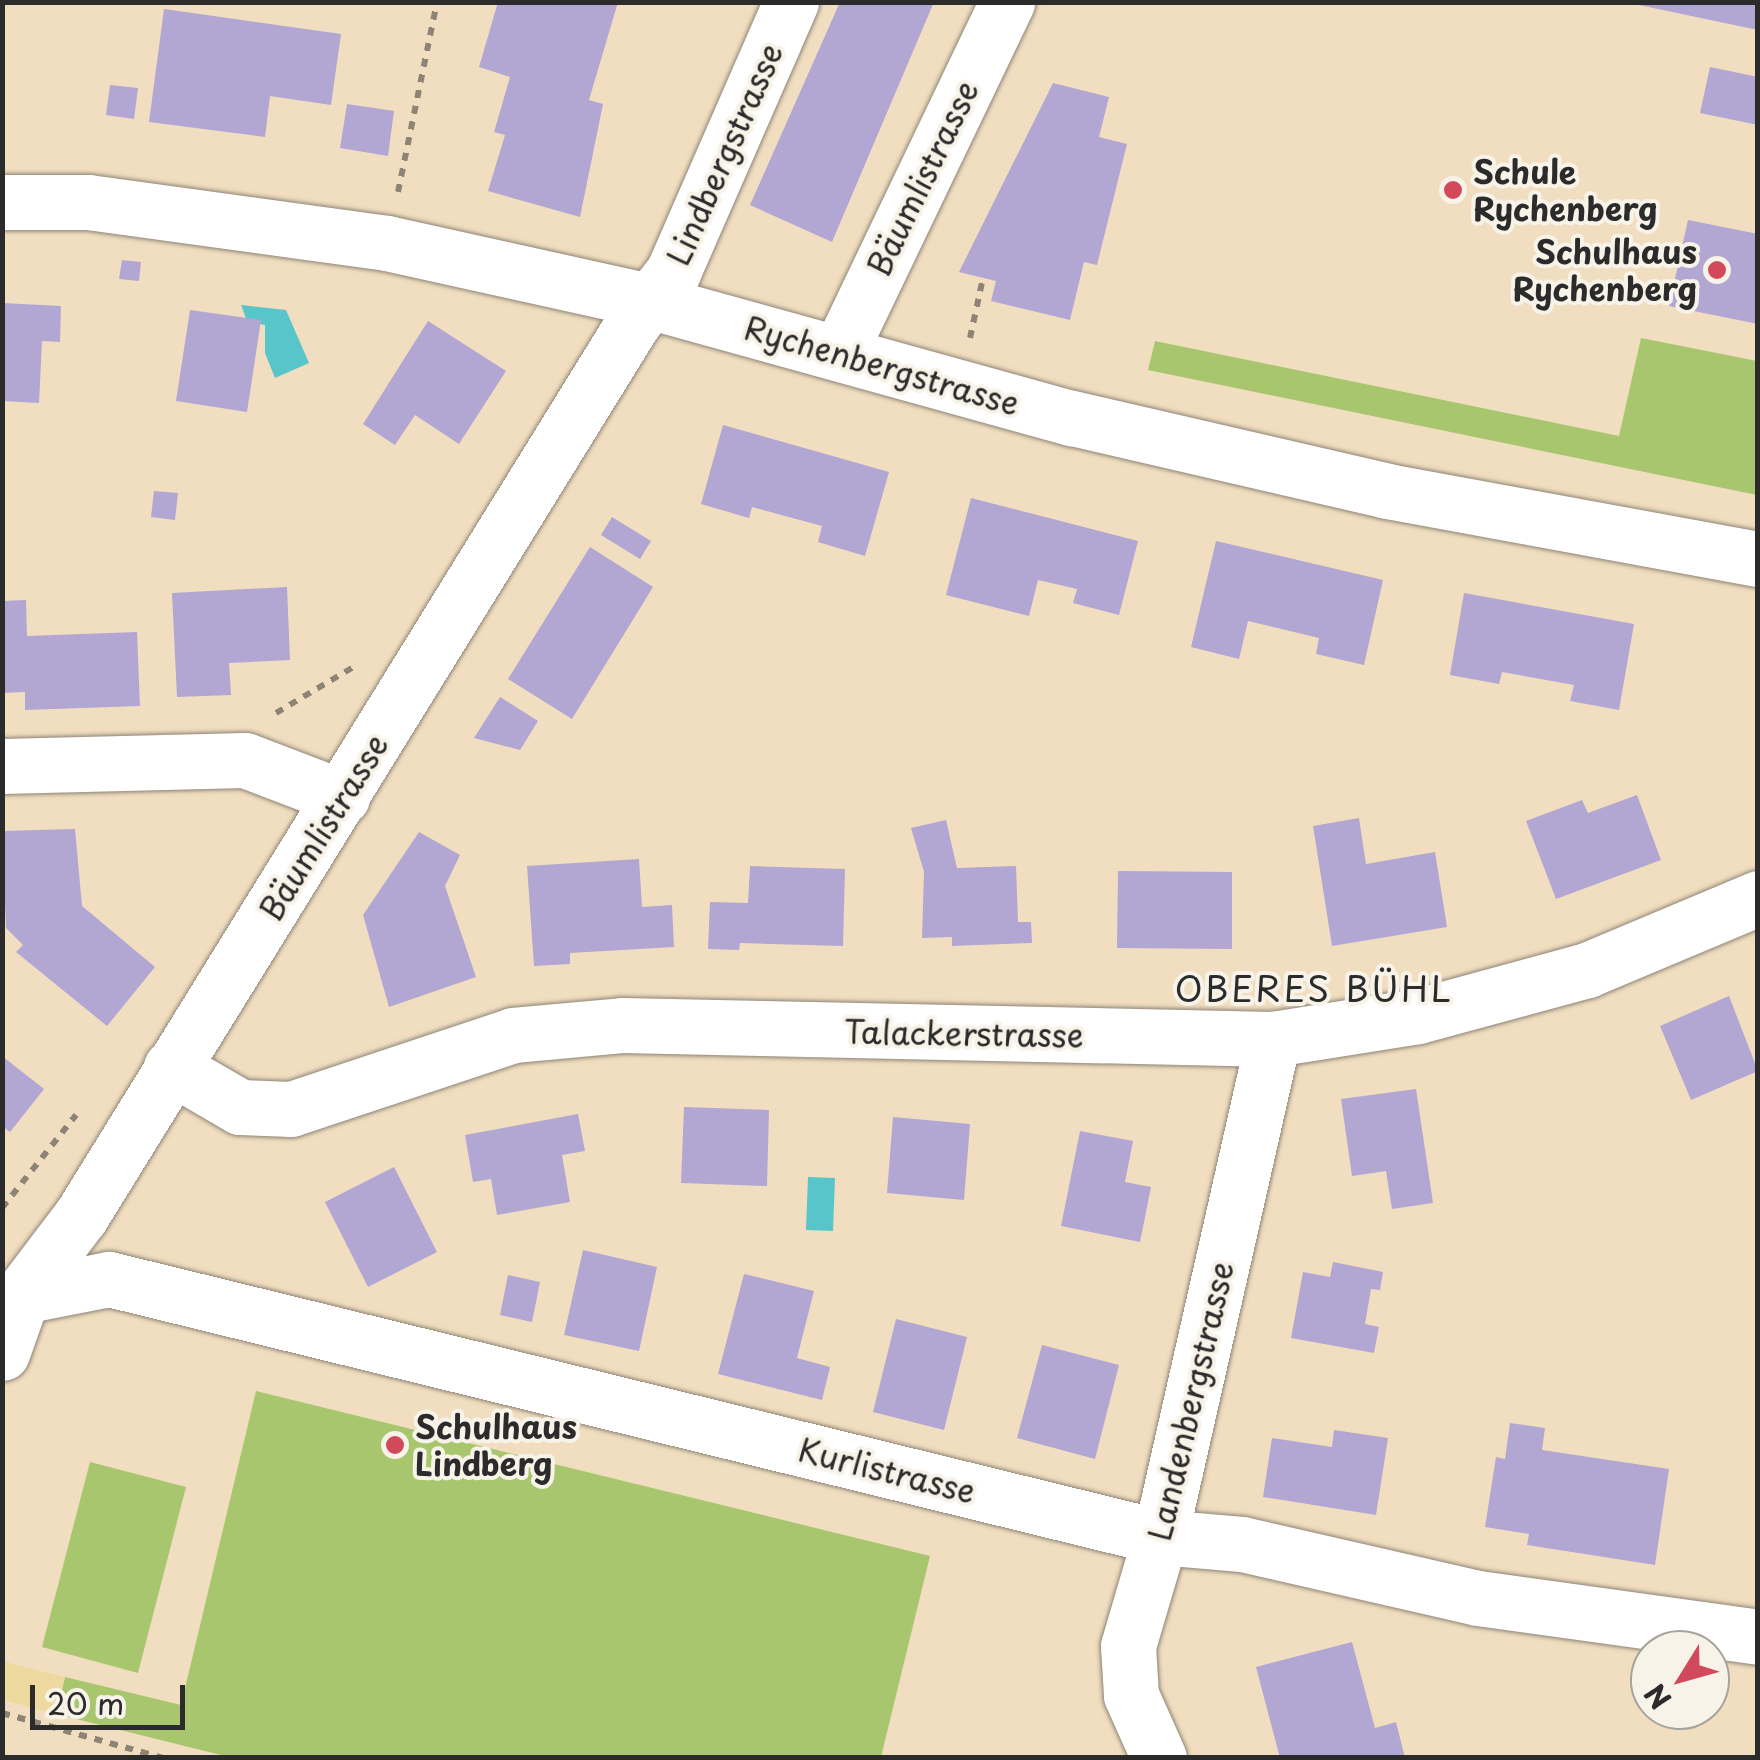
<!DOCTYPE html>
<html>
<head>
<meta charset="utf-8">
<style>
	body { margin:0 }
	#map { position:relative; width:1760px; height:1760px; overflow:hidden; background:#f1dec0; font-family:"Playpen Sans",sans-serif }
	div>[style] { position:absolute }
	.green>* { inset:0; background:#a7c66e }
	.sand>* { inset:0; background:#eeda9e }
	.water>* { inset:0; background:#58c5cb }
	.building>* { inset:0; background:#b2a6d3 }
	.path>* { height:6px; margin-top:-3px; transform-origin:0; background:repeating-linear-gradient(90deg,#8e8476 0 8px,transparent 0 16px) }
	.roads { filter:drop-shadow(0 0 2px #8e8476) drop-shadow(0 0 2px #8e8476) }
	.minor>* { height:55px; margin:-27.5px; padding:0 27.5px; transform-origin:27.5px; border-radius:27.5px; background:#fff }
	.tertiary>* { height:55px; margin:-27.5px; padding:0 27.5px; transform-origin:27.5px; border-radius:27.5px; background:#fff }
	.dots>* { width:28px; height:28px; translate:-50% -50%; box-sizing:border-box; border:5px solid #f7f3e8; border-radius:50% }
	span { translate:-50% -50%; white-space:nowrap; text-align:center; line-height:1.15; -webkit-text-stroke:8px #f7f3e8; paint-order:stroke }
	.street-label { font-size:32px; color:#2b2b2b }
	.poi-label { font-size:32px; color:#2b2b2b; font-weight:700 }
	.left { translate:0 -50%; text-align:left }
	.right { translate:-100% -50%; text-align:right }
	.neighbourhood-label { font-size:35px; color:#2b2b2b; letter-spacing:2.5px }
	.frame { position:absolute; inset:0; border:5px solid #2b2b2b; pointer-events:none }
	.north { position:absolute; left:1630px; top:1630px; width:100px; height:100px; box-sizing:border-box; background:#f7f3e8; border:2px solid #a5a39c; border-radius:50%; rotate:233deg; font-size:28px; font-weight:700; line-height:40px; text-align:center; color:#2b2b2b }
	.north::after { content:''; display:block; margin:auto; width:35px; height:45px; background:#d1495b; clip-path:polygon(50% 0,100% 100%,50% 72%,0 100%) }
	.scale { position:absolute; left:30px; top:1685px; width:155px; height:45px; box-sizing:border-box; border:5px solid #2b2b2b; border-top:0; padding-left:12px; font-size:30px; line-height:35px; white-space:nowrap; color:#2b2b2b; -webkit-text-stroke:8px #f7f3e8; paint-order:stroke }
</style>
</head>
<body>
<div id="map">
	<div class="green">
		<div style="clip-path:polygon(1641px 338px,1757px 361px,1757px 495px,1148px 370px,1155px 341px,1619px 436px)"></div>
		<div style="clip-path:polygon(256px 1391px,930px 1556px,881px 1757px,233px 1758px,56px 1714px,65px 1677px,181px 1705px)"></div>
		<div style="clip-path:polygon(90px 1462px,186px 1487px,138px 1673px,42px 1647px)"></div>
	</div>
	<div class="sand">
		<div style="clip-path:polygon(2px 1661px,65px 1677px,56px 1714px,3px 1700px)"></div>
	</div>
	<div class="water">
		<div style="clip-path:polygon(241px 305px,286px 310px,309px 363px,275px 378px,265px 353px,265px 325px,247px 321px)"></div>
		<div style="clip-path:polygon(808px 1177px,835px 1178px,833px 1231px,806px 1230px)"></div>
	</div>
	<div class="building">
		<div style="clip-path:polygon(498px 2px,618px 2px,589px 100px,603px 104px,580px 217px,488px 191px,505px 135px,494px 132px,510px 77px,479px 67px)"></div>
		<div style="clip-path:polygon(840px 2px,934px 2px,832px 242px,750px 205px)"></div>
		<div style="clip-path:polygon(1634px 2px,1758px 2px,1758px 30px,1634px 4px)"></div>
		<div style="clip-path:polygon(164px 9px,341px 34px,331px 105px,270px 96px,265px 137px,149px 122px)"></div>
		<div style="clip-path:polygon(1710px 67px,1758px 77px,1758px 125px,1700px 113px)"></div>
		<div style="clip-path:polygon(1053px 83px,1109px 97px,1099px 137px,1127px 144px,1097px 265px,1084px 262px,1070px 320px,991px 301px,996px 281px,959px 272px)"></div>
		<div style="clip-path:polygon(110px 85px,138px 88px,134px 119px,106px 115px)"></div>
		<div style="clip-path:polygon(347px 104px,394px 111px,388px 156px,340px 148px)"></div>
		<div style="clip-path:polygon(1688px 220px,1758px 234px,1758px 324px,1669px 306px)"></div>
		<div style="clip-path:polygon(122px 260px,141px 262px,139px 281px,119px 279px)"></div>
		<div style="clip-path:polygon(2px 303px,61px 306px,60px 342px,42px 341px,39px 403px,2px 401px)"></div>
		<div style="clip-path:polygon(190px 310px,261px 320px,247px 412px,176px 401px)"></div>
		<div style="clip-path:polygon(428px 321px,506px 371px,459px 444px,415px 415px,395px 445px,363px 424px)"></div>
		<div style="clip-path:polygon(723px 425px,889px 472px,865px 556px,818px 542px,822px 526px,752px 507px,749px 518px,701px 504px)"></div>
		<div style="clip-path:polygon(154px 491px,178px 493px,175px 520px,151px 517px)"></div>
		<div style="clip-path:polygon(971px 498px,1138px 541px,1119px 615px,1073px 603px,1077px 589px,1038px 580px,1029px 616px,946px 595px)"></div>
		<div style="clip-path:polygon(612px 517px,651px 541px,640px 559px,601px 535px)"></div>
		<div style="clip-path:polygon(1216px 541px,1383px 580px,1364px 665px,1316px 654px,1319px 638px,1248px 621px,1239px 659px,1191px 647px)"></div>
		<div style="clip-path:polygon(590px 547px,653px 587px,572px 719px,508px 679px)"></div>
		<div style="clip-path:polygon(287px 587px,290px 660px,229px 663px,231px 695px,177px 697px,172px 593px)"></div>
		<div style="clip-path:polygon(1464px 593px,1634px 624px,1619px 710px,1570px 701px,1574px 685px,1502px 672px,1499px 684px,1450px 675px)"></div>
		<div style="clip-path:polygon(26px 600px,27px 636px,137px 632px,140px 706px,25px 710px,25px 692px,2px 693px,2px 601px)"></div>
		<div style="clip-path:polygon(500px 697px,538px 721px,520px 750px,474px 738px)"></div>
		<div style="clip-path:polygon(1637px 795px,1661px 860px,1556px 899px,1526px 821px,1582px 800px,1588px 813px)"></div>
		<div style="clip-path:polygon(1359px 818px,1366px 864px,1435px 852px,1447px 927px,1332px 946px,1313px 826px)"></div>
		<div style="clip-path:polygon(946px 820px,957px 868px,1016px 866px,1018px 922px,1031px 922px,1032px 943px,952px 946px,952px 937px,922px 938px,924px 872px,911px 828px)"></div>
		<div style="clip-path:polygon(75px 829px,82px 906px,155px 967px,107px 1026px,16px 952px,23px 945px,6px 928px,2px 831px)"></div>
		<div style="clip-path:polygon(419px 832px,460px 855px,445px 886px,476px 977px,389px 1007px,363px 915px)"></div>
		<div style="clip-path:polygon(639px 859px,642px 907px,672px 905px,674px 947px,570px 953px,570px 964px,534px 966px,527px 866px)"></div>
		<div style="clip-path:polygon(750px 866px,845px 869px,843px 946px,740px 943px,739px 950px,708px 949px,710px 902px,748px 903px)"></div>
		<div style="clip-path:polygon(1118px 871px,1232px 872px,1232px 949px,1117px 948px)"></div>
		<div style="clip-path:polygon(1729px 996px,1758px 1071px,1691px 1100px,1660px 1026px)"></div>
		<div style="clip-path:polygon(2px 1056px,44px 1089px,10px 1132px,2px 1126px)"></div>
		<div style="clip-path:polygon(1416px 1089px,1433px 1203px,1392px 1209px,1386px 1171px,1352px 1176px,1341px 1099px)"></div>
		<div style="clip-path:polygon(684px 1107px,769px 1110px,767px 1186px,681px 1183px)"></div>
		<div style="clip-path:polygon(578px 1114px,585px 1151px,562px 1155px,570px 1202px,497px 1215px,491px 1179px,473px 1182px,465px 1135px)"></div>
		<div style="clip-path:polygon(893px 1117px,970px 1124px,964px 1200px,887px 1193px)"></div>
		<div style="clip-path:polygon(1080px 1131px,1133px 1141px,1125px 1182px,1151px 1187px,1140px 1242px,1061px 1226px)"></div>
		<div style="clip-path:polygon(394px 1167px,437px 1252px,368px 1287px,325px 1202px)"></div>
		<div style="clip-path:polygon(583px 1250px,657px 1267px,639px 1351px,564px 1335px)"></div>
		<div style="clip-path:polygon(1333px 1262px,1383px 1272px,1380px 1290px,1371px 1289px,1365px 1324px,1379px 1327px,1374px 1353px,1291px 1338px,1303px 1272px,1330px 1277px)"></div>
		<div style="clip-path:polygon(744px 1274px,814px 1291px,797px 1358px,830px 1367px,822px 1400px,718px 1374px)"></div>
		<div style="clip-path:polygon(508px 1275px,540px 1282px,532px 1322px,500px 1315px)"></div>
		<div style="clip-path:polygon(896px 1319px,967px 1337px,944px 1430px,873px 1412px)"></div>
		<div style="clip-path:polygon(1042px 1345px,1119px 1365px,1095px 1459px,1017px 1438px)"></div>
		<div style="clip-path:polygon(1510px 1423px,1545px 1428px,1542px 1450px,1669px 1469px,1655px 1565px,1527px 1545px,1529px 1534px,1485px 1527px,1496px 1457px,1505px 1459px)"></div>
		<div style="clip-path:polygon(1334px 1430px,1388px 1438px,1376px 1515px,1263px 1497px,1272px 1438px,1332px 1447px)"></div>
		<div style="clip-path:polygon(1352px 1642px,1375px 1728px,1396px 1722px,1405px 1758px,1280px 1758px,1256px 1667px)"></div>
	</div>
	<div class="path">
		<div style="left:398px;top:192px;width:194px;rotate:-78.4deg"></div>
		<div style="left:970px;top:338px;width:61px;rotate:-77.8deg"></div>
		<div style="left:276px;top:713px;width:92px;rotate:-30.7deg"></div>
		<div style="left:2px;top:1208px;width:119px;rotate:-51.5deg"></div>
		<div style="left:2px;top:1713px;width:167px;rotate:15.6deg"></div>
	</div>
	<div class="roads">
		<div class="minor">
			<div style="left:839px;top:353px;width:389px;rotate:-64.4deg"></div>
			<div style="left:2px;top:766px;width:243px;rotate:-1.4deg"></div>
			<div style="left:245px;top:760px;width:104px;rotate:20.9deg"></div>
			<div style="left:171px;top:1067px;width:80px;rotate:30.1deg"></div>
			<div style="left:240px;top:1107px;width:51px;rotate:2.2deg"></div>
			<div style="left:291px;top:1109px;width:234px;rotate:-18.4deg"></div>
			<div style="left:513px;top:1035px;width:109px;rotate:-5.2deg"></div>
			<div style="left:622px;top:1025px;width:651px;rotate:1.23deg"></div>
			<div style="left:1273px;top:1039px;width:147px;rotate:-9deg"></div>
			<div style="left:1418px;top:1016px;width:175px;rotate:-15.2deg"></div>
			<div style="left:1587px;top:970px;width:186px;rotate:-22.8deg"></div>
			<div style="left:2px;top:1300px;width:109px;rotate:-11.1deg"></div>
			<div style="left:109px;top:1279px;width:1082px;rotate:13.79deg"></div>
			<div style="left:1160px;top:1537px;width:82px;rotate:4.9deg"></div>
			<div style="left:1242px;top:1544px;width:242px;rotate:12.9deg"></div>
			<div style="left:1478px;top:1598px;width:283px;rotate:7.9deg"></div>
			<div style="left:2px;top:1353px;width:66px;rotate:-70.5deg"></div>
			<div style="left:24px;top:1291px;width:94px;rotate:-52.8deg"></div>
			<div style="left:81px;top:1216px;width:1050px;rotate:-58.28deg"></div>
			<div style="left:633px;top:323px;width:65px;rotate:-51.9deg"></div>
			<div style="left:673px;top:272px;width:295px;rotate:-66.4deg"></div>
			<div style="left:1159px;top:1758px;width:69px;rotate:-114deg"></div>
			<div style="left:1131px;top:1695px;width:49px;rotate:-93.5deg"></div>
			<div style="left:1128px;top:1646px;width:114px;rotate:-73.6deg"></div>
			<div style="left:1160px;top:1537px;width:511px;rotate:-77.22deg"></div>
		</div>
		<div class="tertiary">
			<div style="left:2px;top:202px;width:86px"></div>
			<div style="left:88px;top:202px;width:302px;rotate:7.8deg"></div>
			<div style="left:387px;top:243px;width:268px;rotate:12.5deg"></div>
			<div style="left:649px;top:301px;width:439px;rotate:15.5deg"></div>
			<div style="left:1072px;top:418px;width:323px;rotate:13deg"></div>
			<div style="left:1387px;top:491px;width:377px;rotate:10.4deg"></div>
		</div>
	</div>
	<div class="dots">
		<div style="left:1453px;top:190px;background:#d1495b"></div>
		<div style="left:1717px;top:270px;background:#d1495b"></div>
		<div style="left:395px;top:1445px;background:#d1495b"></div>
	</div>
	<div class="street-label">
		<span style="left:724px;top:154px;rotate:-66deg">Lindbergstrasse</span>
		<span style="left:922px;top:178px;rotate:-64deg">Bäumlistrasse</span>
		<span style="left:882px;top:365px;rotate:16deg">Rychenbergstrasse</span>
		<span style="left:323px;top:827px;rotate:-58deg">Bäumlistrasse</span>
		<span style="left:964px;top:1033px;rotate:1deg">Talackerstrasse</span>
		<span style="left:1190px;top:1401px;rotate:-77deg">Landenbergstrasse</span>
		<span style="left:887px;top:1470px;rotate:14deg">Kurlistrasse</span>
	</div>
	<div class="poi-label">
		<span class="left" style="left:1473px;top:190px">Schule<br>Rychenberg</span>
		<span class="right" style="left:1697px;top:270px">Schulhaus<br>Rychenberg</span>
		<span class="left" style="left:415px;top:1445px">Schulhaus<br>Lindberg</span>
	</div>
	<div class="neighbourhood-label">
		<span style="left:1314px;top:988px">OBERES BÜHL</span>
	</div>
	<div class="frame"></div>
	<div class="north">N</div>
	<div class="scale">20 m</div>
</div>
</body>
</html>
